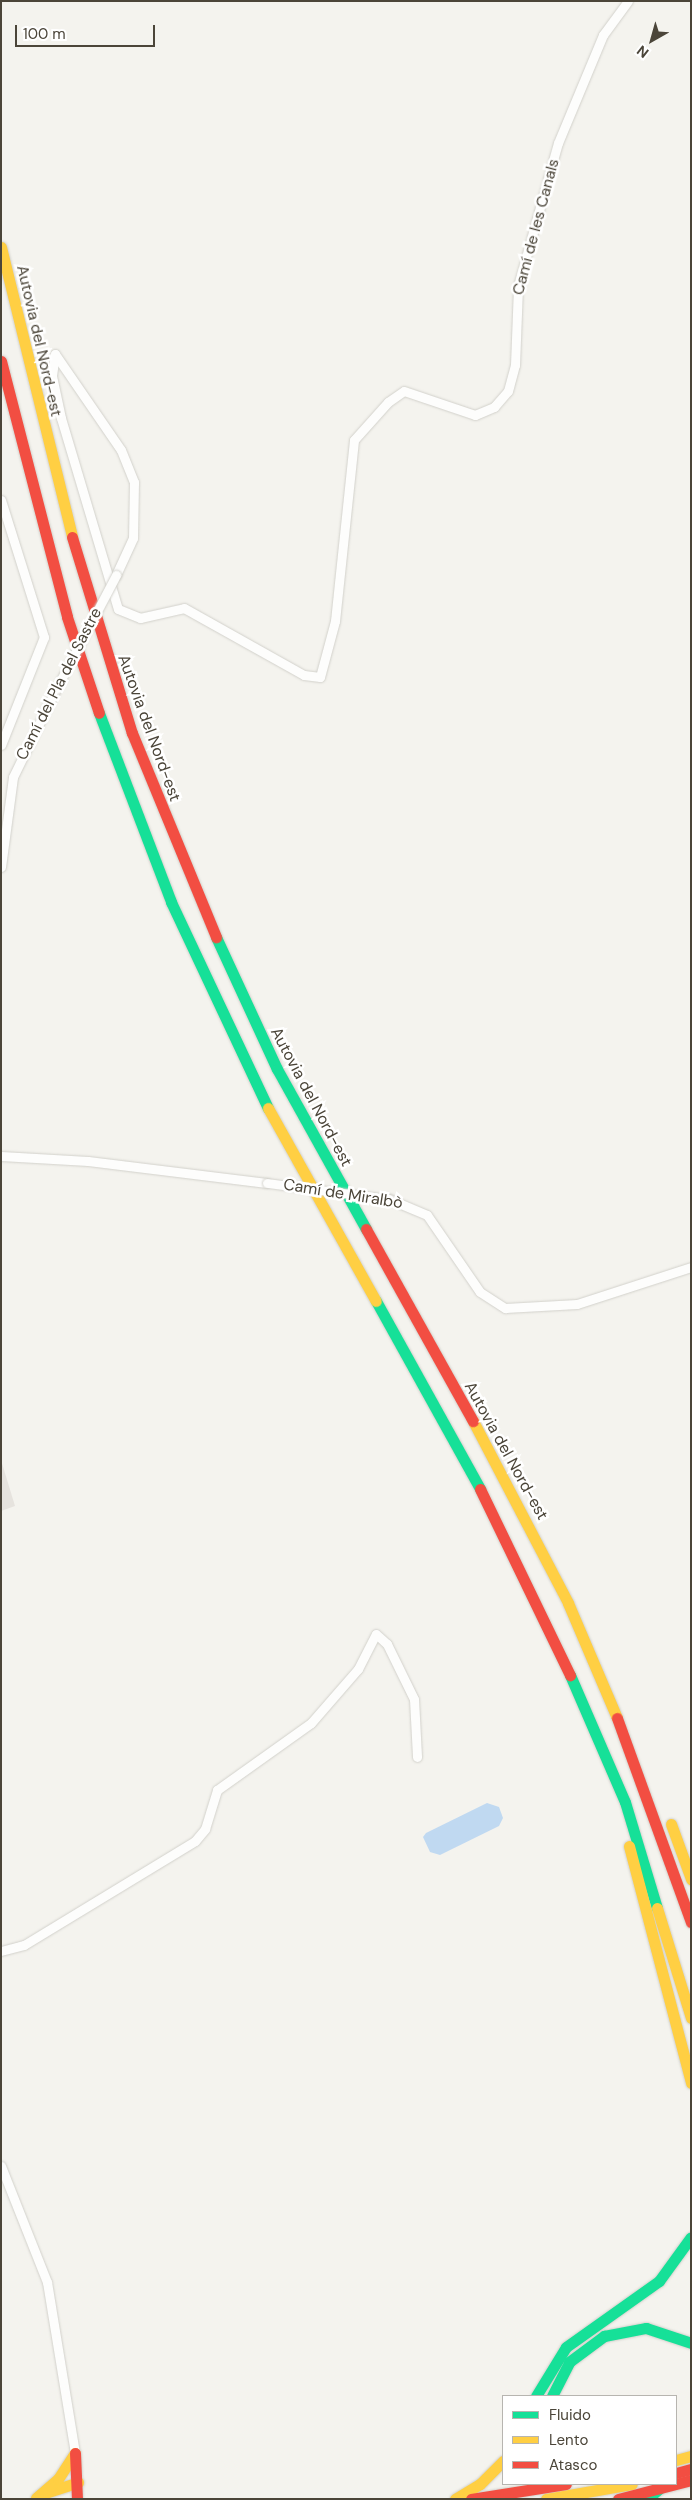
<!DOCTYPE html>
<html>
<head>
<meta charset="utf-8">
<style>
	body { margin:0 }
	#map { position:relative; width:692px; height:2500px; overflow:hidden; background:#f4f3ee; font-family:"DM Sans",sans-serif }
	div>[style] { position:absolute }
	.industrial>* { inset:0; background:#e6e3de }
	.water>* { inset:0; background:#c0d9f1 }
	.roads { filter:drop-shadow(0 0 1px #d2d1cb) drop-shadow(0 0 1px #d2d1cb) }
	.street>* { height:9px; margin:-4.5px; padding:0 4.5px; transform-origin:4.5px; border-radius:4.5px; background:#fdfdfc }
	.fast>* { height:11px; margin:-5.5px; padding:0 5.5px; transform-origin:5.5px; border-radius:5.5px; background:#16e098 }
	.slow>* { height:11px; margin:-5.5px; padding:0 5.5px; transform-origin:5.5px; border-radius:5.5px; background:#ffcf43 }
	.jam>* { height:11px; margin:-5.5px; padding:0 5.5px; transform-origin:5.5px; border-radius:5.5px; background:#f24e42 }
	.bridges { filter:drop-shadow(0 0 1px #d2d1cb) drop-shadow(0 0 1px #d2d1cb) }
	.street-bridge>* { height:9px; margin:-4.5px; padding:0 4.5px; transform-origin:4.5px; border-radius:4.5px; background:#fdfdfc }
	span { translate:-50% -50%; white-space:nowrap; text-align:center; line-height:1.15; -webkit-text-stroke:5px #fff; paint-order:stroke }
	.street-label { font-size:16px; color:#4b4539 }
	.frame { position:absolute; inset:0; border:2px solid #4b4539; pointer-events:none }
	.legend { position:absolute; left:502px; top:2395px; width:175px; height:90px; box-sizing:border-box; background:#fff; border:1px solid #b7b5b0; margin:0; padding:6px 9px; list-style:none; font-size:15px; color:#4b4539 }
	.legend li { display:flex; align-items:center; gap:10px; height:25px }
	.legend b { width:25px; border:1px solid #b7b5b0 }
	.north { position:absolute; left:627px; top:15px; width:50px; height:50px; -webkit-text-stroke:4px #fff; paint-order:stroke; rotate:218deg; font-size:14px; font-weight:700; line-height:20px; text-align:center; color:#4b4539 }
	.north::after { content:''; display:block; margin:auto; width:18px; height:22px; background:#4b4539; clip-path:polygon(50% 0,100% 100%,50% 72%,0 100%) }
	.scale { position:absolute; left:15px; top:25px; width:140px; height:22px; box-sizing:border-box; border:2px solid #4b4539; border-top:0; padding-left:6px; font-size:15px; line-height:18px; white-space:nowrap; color:#4b4539; -webkit-text-stroke:4px #fff; paint-order:stroke }
</style>
</head>
<body>
<div id="map">
	<div class="industrial">
		<div style="clip-path:polygon(1px 1460px,15px 1506px,1px 1511px)"></div>
	</div>
	<div class="water">
		<div style="clip-path:polygon(487px 1803px,499px 1807px,503px 1818px,499px 1826px,440px 1855px,430px 1852px,423px 1837px,426px 1833px)"></div>
	</div>
	<div class="roads">
		<div class="street">
			<div style="left:55px;top:354px;width:22px;rotate:98deg"></div>
			<div style="left:52px;top:376px;width:43px;rotate:77.9deg"></div>
			<div style="left:61px;top:418px;width:199px;rotate:73.4deg"></div>
			<div style="left:118px;top:609px;width:24px;rotate:22deg"></div>
			<div style="left:140px;top:618px;width:45px;rotate:-12.8deg"></div>
			<div style="left:184px;top:608px;width:137px;rotate:29.2deg"></div>
			<div style="left:304px;top:675px;width:16px;rotate:7deg"></div>
			<div style="left:320px;top:677px;width:58px;rotate:-75deg"></div>
			<div style="left:335px;top:621px;width:182px;rotate:-84deg"></div>
			<div style="left:354px;top:440px;width:51px;rotate:-48.2deg"></div>
			<div style="left:388px;top:402px;width:19px;rotate:-35deg"></div>
			<div style="left:404px;top:391px;width:75px;rotate:18.7deg"></div>
			<div style="left:475px;top:415px;width:21px;rotate:-23deg"></div>
			<div style="left:494px;top:407px;width:21px;rotate:-49deg"></div>
			<div style="left:508px;top:391px;width:27px;rotate:-75deg"></div>
			<div style="left:515px;top:365px;width:79px;rotate:-87.8deg"></div>
			<div style="left:518px;top:286px;width:148px;rotate:-74.4deg"></div>
			<div style="left:558px;top:143px;width:117px;rotate:-67.4deg"></div>
			<div style="left:603px;top:35px;width:42px;rotate:-53.7deg"></div>
			<div style="left:55px;top:354px;width:116px;rotate:55.5deg"></div>
			<div style="left:121px;top:450px;width:35px;rotate:68deg"></div>
			<div style="left:134px;top:482px;width:56px;rotate:91deg"></div>
			<div style="left:133px;top:538px;width:41px;rotate:114.7deg"></div>
			<div style="left:1px;top:500px;width:144px;rotate:72.6deg"></div>
			<div style="left:44px;top:637px;width:116px;rotate:111.7deg"></div>
			<div style="left:1px;top:867px;width:91px;rotate:-82.4deg"></div>
			<div style="left:13px;top:777px;width:98px;rotate:-64deg"></div>
			<div style="left:1px;top:1156px;width:87px;rotate:3.3deg"></div>
			<div style="left:88px;top:1161px;width:180px;rotate:7deg"></div>
			<div style="left:389px;top:1199px;width:41px;rotate:22.8deg"></div>
			<div style="left:427px;top:1215px;width:93px;rotate:55.5deg"></div>
			<div style="left:480px;top:1292px;width:30px;rotate:33deg"></div>
			<div style="left:505px;top:1308px;width:72px;rotate:-3.2deg"></div>
			<div style="left:577px;top:1304px;width:120px;rotate:-18deg"></div>
			<div style="left:1px;top:1951px;width:24px;rotate:-15deg"></div>
			<div style="left:24px;top:1945px;width:200px;rotate:-31.3deg"></div>
			<div style="left:195px;top:1841px;width:16px;rotate:-50deg"></div>
			<div style="left:205px;top:1829px;width:41px;rotate:-72.9deg"></div>
			<div style="left:217px;top:1790px;width:115px;rotate:-35.5deg"></div>
			<div style="left:311px;top:1723px;width:72px;rotate:-49deg"></div>
			<div style="left:358px;top:1669px;width:39px;rotate:-63deg"></div>
			<div style="left:376px;top:1634px;width:15px;rotate:42deg"></div>
			<div style="left:387px;top:1644px;width:61px;rotate:63.9deg"></div>
			<div style="left:414px;top:1699px;width:58px;rotate:87deg"></div>
			<div style="left:1px;top:2166px;width:125px;rotate:68.4deg"></div>
			<div style="left:47px;top:2282px;width:173px;rotate:80.7deg"></div>
		</div>
		<div class="fast">
			<div style="left:99px;top:713px;width:202px;rotate:69.1deg"></div>
			<div style="left:171px;top:902px;width:228px;rotate:64.8deg"></div>
			<div style="left:216px;top:937px;width:145px;rotate:65.2deg"></div>
			<div style="left:277px;top:1069px;width:183px;rotate:60.9deg"></div>
			<div style="left:376px;top:1301px;width:215px;rotate:61deg"></div>
			<div style="left:570px;top:1675px;width:138px;rotate:66.6deg"></div>
			<div style="left:625px;top:1802px;width:111px;rotate:73.2deg"></div>
			<div style="left:536px;top:2396px;width:57px;rotate:-58.5deg"></div>
			<div style="left:566px;top:2347px;width:114px;rotate:-35.4deg"></div>
			<div style="left:659px;top:2281px;width:54px;rotate:-54deg"></div>
			<div style="left:552px;top:2396px;width:38px;rotate:-63deg"></div>
			<div style="left:569px;top:2362px;width:44px;rotate:-36.6deg"></div>
			<div style="left:604px;top:2336px;width:43px;rotate:-10.8deg"></div>
			<div style="left:646px;top:2328px;width:47px;rotate:18.4deg"></div>
			<div style="left:647px;top:2499px;width:17px;rotate:-40deg"></div>
		</div>
		<div class="slow">
			<div style="left:1px;top:247px;width:299px;rotate:76.2deg"></div>
			<div style="left:268px;top:1108px;width:221px;rotate:60.8deg"></div>
			<div style="left:473px;top:1421px;width:205px;rotate:62.4deg"></div>
			<div style="left:568px;top:1603px;width:125px;rotate:66.9deg"></div>
			<div style="left:671px;top:1824px;width:59px;rotate:70deg"></div>
			<div style="left:629px;top:1846px;width:245px;rotate:75.3deg"></div>
			<div style="left:657px;top:1908px;width:115px;rotate:72.8deg"></div>
			<div style="left:676px;top:2460px;width:16px;rotate:-15deg"></div>
			<div style="left:42px;top:2494px;width:38px;rotate:-18deg"></div>
			<div style="left:36px;top:2498px;width:29px;rotate:-41deg"></div>
			<div style="left:58px;top:2479px;width:31px;rotate:-57deg"></div>
			<div style="left:455px;top:2499px;width:29px;rotate:-31deg"></div>
			<div style="left:480px;top:2484px;width:33px;rotate:-45deg"></div>
			<div style="left:546px;top:2499px;width:87px;rotate:-9.9deg"></div>
		</div>
		<div class="jam">
			<div style="left:1px;top:361px;width:264px;rotate:75.5deg"></div>
			<div style="left:67px;top:617px;width:101px;rotate:71.6deg"></div>
			<div style="left:72px;top:537px;width:205px;rotate:73deg"></div>
			<div style="left:132px;top:733px;width:221px;rotate:67.6deg"></div>
			<div style="left:366px;top:1229px;width:220px;rotate:60.9deg"></div>
			<div style="left:480px;top:1489px;width:207px;rotate:64.2deg"></div>
			<div style="left:617px;top:1718px;width:217px;rotate:70.1deg"></div>
			<div style="left:75px;top:2453px;width:46px;rotate:87.5deg"></div>
			<div style="left:676px;top:2473px;width:16px;rotate:-15deg"></div>
			<div style="left:471px;top:2499px;width:96px;rotate:-9deg"></div>
			<div style="left:618px;top:2499px;width:75px;rotate:-14.6deg"></div>
		</div>
	</div>
	<div class="bridges">
		<div class="street-bridge">
			<div style="left:56px;top:689px;width:129px;rotate:-62.2deg"></div>
			<div style="left:267px;top:1183px;width:123px;rotate:7.5deg"></div>
		</div>
	</div>
	<div class="street-label">
		<span style="left:536px;top:227px;rotate:-75deg">Camí de les Canals</span>
		<span style="left:39px;top:341px;rotate:77deg">Autovia del Nord-est</span>
		<span style="left:59px;top:684px;rotate:-63deg">Camí del Pla del Sastre</span>
		<span style="left:149px;top:728px;rotate:70deg">Autovia del Nord-est</span>
		<span style="left:311px;top:1097px;rotate:62deg">Autovia del Nord-est</span>
		<span style="left:343px;top:1194px;rotate:9deg">Camí de Miralbò</span>
		<span style="left:506px;top:1451px;rotate:61deg">Autovia del Nord-est</span>
	</div>
	<div class="frame"></div>
	<ul class="legend">
	<li><b style="height:6px;background:#16e098"></b>Fluido</li>
	<li><b style="height:6px;background:#ffcf43"></b>Lento</li>
	<li><b style="height:6px;background:#f24e42"></b>Atasco</li>
	</ul>
	<div class="north">N</div>
	<div class="scale">100 m</div>
</div>
</body>
</html>
